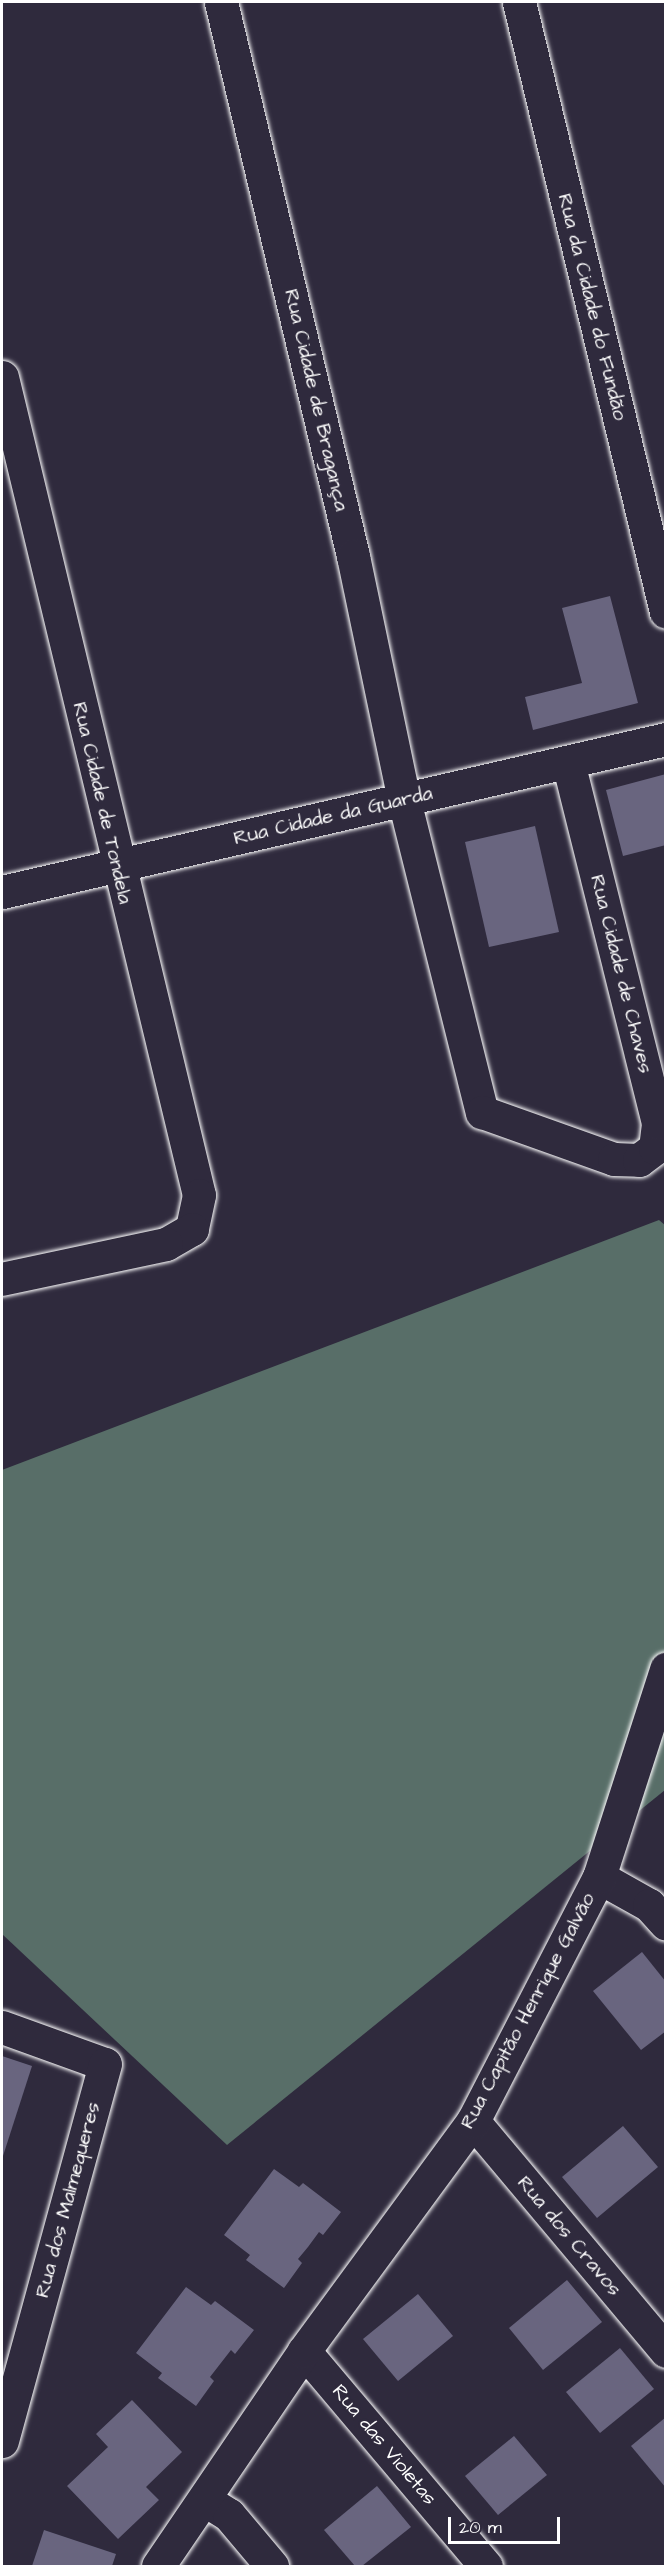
<!DOCTYPE html>
<html>
<head>
<meta charset="utf-8">
<style>
	body { margin:0 }
	#map { position:relative; width:667px; height:2568px; overflow:hidden; background:#2f2a3d; font-family:"Architects Daughter",sans-serif }
	div>[style] { position:absolute }
	.green>* { inset:0; background:#586e68 }
	.building>* { inset:0; background:#69657f }
	.roads { filter:drop-shadow(0 0 2px #fff) drop-shadow(0 0 2px #fff) }
	.street>* { height:33px; margin:-16.5px; padding:0 16.5px; transform-origin:16.5px; border-radius:16.5px; background:#2f2a3d }
	.secondary>* { height:33px; margin:-16.5px; padding:0 16.5px; transform-origin:16.5px; border-radius:16.5px; background:#2f2a3d }
	span { translate:-50% -50%; white-space:nowrap; text-align:center; line-height:1.15; -webkit-text-stroke:4.5px #2f2a3d; paint-order:stroke }
	.street-label { font-size:20px; color:#fff }
	.frame { position:absolute; inset:0; border:3px solid #fff; pointer-events:none }
	.scale { position:absolute; left:448px; top:2517px; width:112px; height:27px; box-sizing:border-box; border:3px solid #fff; border-top:0; padding-left:8px; font-size:18px; line-height:21px; white-space:nowrap; color:#fff; -webkit-text-stroke:4px #2f2a3d; paint-order:stroke }
</style>
</head>
<body>
<div id="map">
	<div class="green">
		<div style="clip-path:polygon(659px 1220px,666px 1226px,665px 1790px,227px 2145px,2px 1934px,2px 1470px)"></div>
	</div>
	<div class="building">
		<div style="clip-path:polygon(610px 596px,638px 703px,533px 730px,525px 697px,582px 683px,562px 608px)"></div>
		<div style="clip-path:polygon(666px 774px,666px 845px,623px 856px,606px 790px)"></div>
		<div style="clip-path:polygon(535px 826px,559px 932px,489px 947px,465px 842px)"></div>
		<div style="clip-path:polygon(642px 1952px,666px 1982px,666px 2031px,641px 2050px,593px 1991px)"></div>
		<div style="clip-path:polygon(2px 2056px,32px 2066px,2px 2159px)"></div>
		<div style="clip-path:polygon(623px 2126px,658px 2167px,597px 2218px,562px 2177px)"></div>
		<div style="clip-path:polygon(274px 2169px,299px 2187px,303px 2183px,341px 2212px,323px 2235px,319px 2232px,308px 2247px,298px 2259px,302px 2263px,284px 2288px,246px 2260px,250px 2255px,224px 2235px)"></div>
		<div style="clip-path:polygon(567px 2280px,602px 2322px,543px 2370px,509px 2328px)"></div>
		<div style="clip-path:polygon(186px 2287px,211px 2305px,215px 2301px,254px 2330px,235px 2354px,231px 2350px,210px 2377px,214px 2381px,196px 2406px,158px 2378px,162px 2373px,136px 2353px)"></div>
		<div style="clip-path:polygon(418px 2294px,453px 2336px,398px 2381px,363px 2339px)"></div>
		<div style="clip-path:polygon(620px 2348px,654px 2389px,600px 2433px,566px 2392px)"></div>
		<div style="clip-path:polygon(132px 2400px,182px 2452px,146px 2487px,159px 2500px,118px 2539px,67px 2486px,108px 2447px,96px 2434px)"></div>
		<div style="clip-path:polygon(666px 2417px,666px 2488px,631px 2446px)"></div>
		<div style="clip-path:polygon(514px 2436px,547px 2475px,498px 2515px,465px 2476px)"></div>
		<div style="clip-path:polygon(377px 2486px,411px 2527px,362px 2566px,355px 2566px,324px 2530px)"></div>
		<div style="clip-path:polygon(44px 2530px,116px 2554px,112px 2566px,32px 2566px)"></div>
	</div>
	<div class="roads">
		<div class="street">
			<div style="left:221px;top:2px;width:570px;rotate:76.6deg"></div>
			<div style="left:353px;top:556px;width:249px;rotate:78.2deg"></div>
			<div style="left:404px;top:800px;width:322px;rotate:76deg"></div>
			<div style="left:482px;top:1112px;width:140px;rotate:19.6deg"></div>
			<div style="left:614px;top:1159px;width:25px;rotate:2deg"></div>
			<div style="left:639px;top:1160px;width:20px;rotate:-37deg"></div>
			<div style="left:655px;top:1148px;width:25px;rotate:-83deg"></div>
			<div style="left:658px;top:1123px;width:372px;rotate:-104deg"></div>
			<div style="left:519px;top:2px;width:627px;rotate:76.45deg"></div>
			<div style="left:2px;top:377px;width:841px;rotate:76.46deg"></div>
			<div style="left:199px;top:1195px;width:35px;rotate:102deg"></div>
			<div style="left:192px;top:1229px;width:30px;rotate:150deg"></div>
			<div style="left:166px;top:1244px;width:168px;rotate:168deg"></div>
			<div style="left:2px;top:892px;width:681px;rotate:-12.98deg"></div>
			<div style="left:599px;top:1877px;width:57px;rotate:29.2deg"></div>
			<div style="left:649px;top:1905px;width:25px;rotate:48deg"></div>
			<div style="left:2px;top:2027px;width:109px;rotate:19.8deg"></div>
			<div style="left:105px;top:2064px;width:391px;rotate:105.3deg"></div>
			<div style="left:473px;top:2121px;width:300px;rotate:50deg"></div>
			<div style="left:304px;top:2351px;width:282px;rotate:49.8deg"></div>
			<div style="left:205px;top:2500px;width:28px;rotate:32deg"></div>
			<div style="left:229px;top:2515px;width:67px;rotate:49.9deg"></div>
		</div>
		<div class="secondary">
			<div style="left:158px;top:2566px;width:260px;rotate:-55.8deg"></div>
			<div style="left:304px;top:2351px;width:285px;rotate:-53.7deg"></div>
			<div style="left:473px;top:2121px;width:275px;rotate:-62.7deg"></div>
			<div style="left:599px;top:1877px;width:219px;rotate:-72.1deg"></div>
		</div>
	</div>
	<div class="street-label">
		<span style="left:592px;top:307px;rotate:76deg">Rua da Cidade do Fundão</span>
		<span style="left:316px;top:400px;rotate:77deg">Rua Cidade de Bragança</span>
		<span style="left:102px;top:803px;rotate:77deg">Rua Cidade de Tondela</span>
		<span style="left:333px;top:816px;rotate:-13deg">Rua Cidade da Guarda</span>
		<span style="left:621px;top:974px;rotate:76deg">Rua Cidade de Chaves</span>
		<span style="left:528px;top:2011px;rotate:-62deg">Rua Capitão Henrique Galvão</span>
		<span style="left:68px;top:2200px;rotate:-75deg">Rua dos Malmequeres</span>
		<span style="left:569px;top:2236px;rotate:50deg">Rua dos Cravos</span>
		<span style="left:384px;top:2445px;rotate:50deg">Rua das Violetas</span>
	</div>
	<div class="frame"></div>
	<div class="scale">20 m</div>
</div>
</body>
</html>
